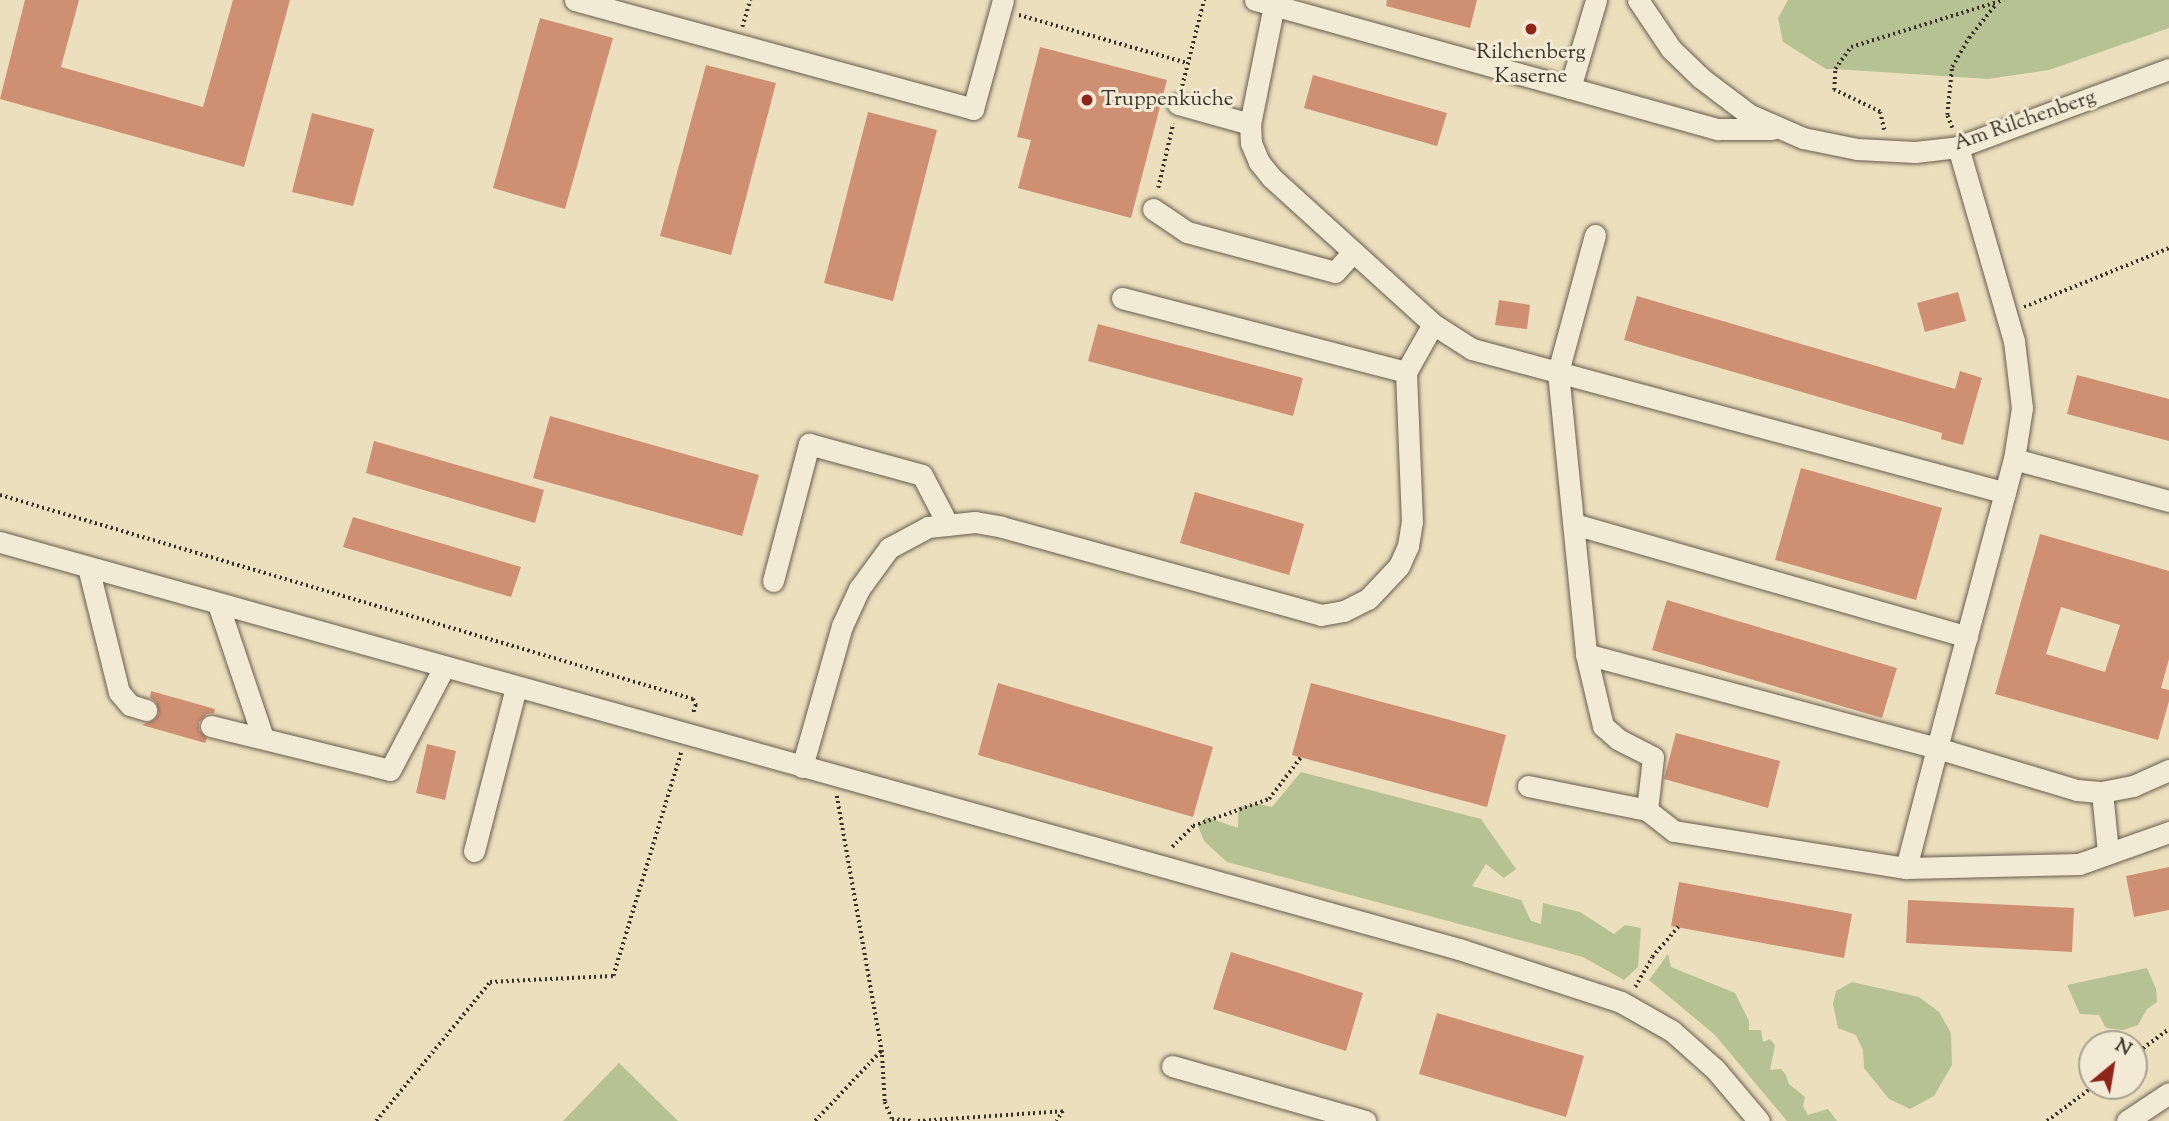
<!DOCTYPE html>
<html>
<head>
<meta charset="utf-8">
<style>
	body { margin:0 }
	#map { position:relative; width:2169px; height:1121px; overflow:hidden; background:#ecdfbe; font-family:"Sorts Mill Goudy",serif }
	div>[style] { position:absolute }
	.green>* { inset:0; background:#b6c293 }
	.building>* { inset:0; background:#ce8f73 }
	.path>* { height:3.5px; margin-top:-1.75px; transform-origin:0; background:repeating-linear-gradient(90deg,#393027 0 2px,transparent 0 5.5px) }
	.roads { filter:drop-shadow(0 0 2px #665c4d) drop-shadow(0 0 2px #665c4d) }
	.minor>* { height:21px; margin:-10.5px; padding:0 10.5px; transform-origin:10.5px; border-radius:10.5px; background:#f3ead5 }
	.dots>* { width:19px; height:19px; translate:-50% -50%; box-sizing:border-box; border:4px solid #f3ead5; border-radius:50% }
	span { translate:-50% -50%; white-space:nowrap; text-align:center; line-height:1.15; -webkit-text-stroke:6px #f3ead5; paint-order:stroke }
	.poi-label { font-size:21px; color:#393027 }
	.left { translate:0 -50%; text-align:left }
	.street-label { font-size:21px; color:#393027 }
	.north { position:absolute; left:2078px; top:1030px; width:70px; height:70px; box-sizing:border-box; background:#f3ead5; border:2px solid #a9a08f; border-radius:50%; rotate:30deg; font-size:19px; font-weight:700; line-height:28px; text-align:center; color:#393027 }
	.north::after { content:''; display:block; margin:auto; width:24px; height:32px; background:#8f2418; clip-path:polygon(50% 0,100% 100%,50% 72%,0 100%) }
</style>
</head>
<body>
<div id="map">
	<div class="green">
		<div style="clip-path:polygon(1788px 0,2169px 0,2169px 28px,2049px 70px,1988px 79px,1835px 69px,1826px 69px,1783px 42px,1778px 18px)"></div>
		<div style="clip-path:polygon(1301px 772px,1481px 819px,1516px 869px,1504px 878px,1486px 864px,1472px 886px,1521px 900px,1531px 921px,1541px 924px,1543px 903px,1580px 912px,1614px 934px,1625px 925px,1641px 928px,1638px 967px,1624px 980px,1583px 957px,1227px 862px,1204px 841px,1198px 826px,1206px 817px,1238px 828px,1238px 807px,1258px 804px,1272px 807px)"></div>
		<div style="clip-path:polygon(1668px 954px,1671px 967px,1735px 993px,1749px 1021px,1749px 1030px,1761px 1030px,1763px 1042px,1770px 1039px,1775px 1045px,1770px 1070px,1781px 1069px,1786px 1075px,1789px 1084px,1805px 1097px,1803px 1106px,1808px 1115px,1828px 1109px,1837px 1121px,1787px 1121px,1715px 1035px,1649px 980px)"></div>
		<div style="clip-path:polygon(2147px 968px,2156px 989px,2157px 1002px,2147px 1009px,2138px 1025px,2123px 1030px,2106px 1028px,2099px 1015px,2080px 1014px,2067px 985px)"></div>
		<div style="clip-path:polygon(1852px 982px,1919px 997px,1939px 1012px,1951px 1033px,1952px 1065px,1934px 1096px,1910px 1109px,1889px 1099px,1864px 1068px,1863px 1050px,1856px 1035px,1838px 1028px,1833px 1004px,1836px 991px)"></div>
		<div style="clip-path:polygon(619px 1063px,678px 1121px,563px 1121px)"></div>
	</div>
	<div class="building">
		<div style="clip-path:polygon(25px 0,79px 0,61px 67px,203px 107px,233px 0,290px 0,244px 167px,0 99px)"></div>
		<div style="clip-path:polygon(1387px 0,1477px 0,1470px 28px,1386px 6px)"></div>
		<div style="clip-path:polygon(540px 18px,613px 38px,565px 209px,493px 188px)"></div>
		<div style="clip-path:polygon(1040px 47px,1167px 80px,1131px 218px,1018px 188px,1031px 140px,1017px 137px)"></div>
		<div style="clip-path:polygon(706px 65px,776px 83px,731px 255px,660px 236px)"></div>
		<div style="clip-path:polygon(1313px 75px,1447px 113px,1437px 146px,1304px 108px)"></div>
		<div style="clip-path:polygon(868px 112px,937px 130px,893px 301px,824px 283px)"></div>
		<div style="clip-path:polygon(312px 113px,374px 129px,353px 206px,292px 192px)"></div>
		<div style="clip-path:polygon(1958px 292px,1966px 321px,1925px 332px,1917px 303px)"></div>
		<div style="clip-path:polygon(1637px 296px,1955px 389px,1960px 371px,1982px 378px,1963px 445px,1941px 439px,1942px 433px,1624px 340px)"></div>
		<div style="clip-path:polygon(1499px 300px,1530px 305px,1527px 329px,1495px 325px)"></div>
		<div style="clip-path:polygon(1098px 324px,1303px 378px,1293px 416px,1088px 361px)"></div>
		<div style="clip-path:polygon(2077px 375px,2169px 399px,2169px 441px,2067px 414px)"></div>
		<div style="clip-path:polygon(550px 416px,759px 475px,742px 536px,533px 478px)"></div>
		<div style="clip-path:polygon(374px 441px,544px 490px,535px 523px,366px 473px)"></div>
		<div style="clip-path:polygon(1801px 468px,1942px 508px,1916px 600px,1775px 560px)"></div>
		<div style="clip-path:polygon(1195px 492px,1304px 524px,1289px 575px,1180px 543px)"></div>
		<div style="clip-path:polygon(353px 517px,521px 567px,511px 597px,343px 547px)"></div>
		<div style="clip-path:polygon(evenodd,2040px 534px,2169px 571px,2169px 659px,2161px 688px,2169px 690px,2169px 701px,2158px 740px,1995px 694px,2040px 534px,2061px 607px,2120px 625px,2105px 672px,2046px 654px,2061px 607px)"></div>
		<div style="clip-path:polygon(1667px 600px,1897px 668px,1882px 718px,1652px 650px)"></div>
		<div style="clip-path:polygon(998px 683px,1213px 747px,1193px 817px,978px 755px)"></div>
		<div style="clip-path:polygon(1311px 683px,1506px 735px,1487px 807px,1292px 755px)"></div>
		<div style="clip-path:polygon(151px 691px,215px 709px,214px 713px,207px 714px,199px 722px,199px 730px,207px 738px,205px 743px,142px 725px,154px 720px,159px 713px,156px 702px,150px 697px)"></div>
		<div style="clip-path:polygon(1676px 733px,1780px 761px,1768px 808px,1664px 779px)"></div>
		<div style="clip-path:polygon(427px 744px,456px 751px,445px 800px,416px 793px)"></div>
		<div style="clip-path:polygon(2169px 867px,2169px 910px,2134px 917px,2126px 876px)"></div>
		<div style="clip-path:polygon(1679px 882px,1852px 914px,1844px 958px,1671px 926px)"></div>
		<div style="clip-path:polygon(1908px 900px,2074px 908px,2072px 952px,1906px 943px)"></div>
		<div style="clip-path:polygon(1231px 952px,1363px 993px,1346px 1051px,1213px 1009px)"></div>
		<div style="clip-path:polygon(1437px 1013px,1584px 1056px,1566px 1117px,1419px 1074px)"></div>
	</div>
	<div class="path">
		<div style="left:1019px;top:15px;width:176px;rotate:15.9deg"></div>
		<div style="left:742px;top:27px;width:28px;rotate:-73deg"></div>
		<div style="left:1182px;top:86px;width:89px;rotate:-75.7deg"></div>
		<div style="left:1952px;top:128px;width:14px;rotate:-111deg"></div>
		<div style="left:1947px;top:115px;width:48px;rotate:-84.1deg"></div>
		<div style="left:1952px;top:67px;width:34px;rotate:-60deg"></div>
		<div style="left:1969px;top:38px;width:43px;rotate:-51.5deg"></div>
		<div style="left:1884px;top:130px;width:18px;rotate:-103deg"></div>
		<div style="left:1880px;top:112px;width:51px;rotate:-154.4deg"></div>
		<div style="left:1834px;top:90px;width:21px;rotate:-87deg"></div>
		<div style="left:1835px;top:69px;width:27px;rotate:-54deg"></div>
		<div style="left:1851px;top:47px;width:160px;rotate:-17.1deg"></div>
		<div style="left:1158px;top:188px;width:66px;rotate:-76.8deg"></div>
		<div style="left:2024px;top:307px;width:157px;rotate:-22.1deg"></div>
		<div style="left:0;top:495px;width:722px;rotate:16.4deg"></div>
		<div style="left:693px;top:699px;width:7px;rotate:63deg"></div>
		<div style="left:696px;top:705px;width:10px;rotate:107deg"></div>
		<div style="left:837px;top:796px;width:258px;rotate:80deg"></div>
		<div style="left:882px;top:1050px;width:52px;rotate:86.7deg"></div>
		<div style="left:885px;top:1102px;width:18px;rotate:68deg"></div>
		<div style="left:892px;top:1119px;width:22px;rotate:5deg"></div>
		<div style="left:1172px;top:847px;width:30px;rotate:-45deg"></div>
		<div style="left:1193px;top:826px;width:81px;rotate:-19.6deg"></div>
		<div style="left:1269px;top:799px;width:53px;rotate:-52.7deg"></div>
		<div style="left:1635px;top:987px;width:34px;rotate:-60deg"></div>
		<div style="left:1652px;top:957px;width:40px;rotate:-49deg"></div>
		<div style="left:2134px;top:1055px;width:44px;rotate:-36.6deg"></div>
		<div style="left:376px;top:1121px;width:180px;rotate:-50.6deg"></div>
		<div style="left:490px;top:982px;width:123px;rotate:-2.8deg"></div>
		<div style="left:613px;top:976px;width:234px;rotate:-73.1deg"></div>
		<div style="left:815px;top:1121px;width:98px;rotate:-46.7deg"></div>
		<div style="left:918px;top:1121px;width:145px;rotate:-3.9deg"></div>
		<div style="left:1063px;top:1111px;width:12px;rotate:121deg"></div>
		<div style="left:2047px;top:1121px;width:59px;rotate:-36.7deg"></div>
	</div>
	<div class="roads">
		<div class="minor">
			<div style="left:575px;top:0;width:413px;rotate:15.3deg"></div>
			<div style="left:973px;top:109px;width:113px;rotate:-74.6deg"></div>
			<div style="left:1255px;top:0;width:481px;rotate:15.6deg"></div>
			<div style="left:1718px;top:129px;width:54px"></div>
			<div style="left:1638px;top:0;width:59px;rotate:56deg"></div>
			<div style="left:1671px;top:49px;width:42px;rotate:44deg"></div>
			<div style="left:1701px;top:78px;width:61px;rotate:37.1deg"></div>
			<div style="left:1750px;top:115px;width:58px;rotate:23.5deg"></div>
			<div style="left:1803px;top:138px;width:55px;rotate:11.5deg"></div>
			<div style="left:1857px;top:149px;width:58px;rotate:3deg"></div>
			<div style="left:1915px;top:152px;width:43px;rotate:-6.6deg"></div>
			<div style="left:1958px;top:147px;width:225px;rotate:-20.3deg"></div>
			<div style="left:1274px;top:5px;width:121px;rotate:101.4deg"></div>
			<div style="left:1250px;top:124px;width:19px;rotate:87deg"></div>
			<div style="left:1251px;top:143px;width:21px;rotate:67deg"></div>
			<div style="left:1259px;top:162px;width:21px;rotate:51deg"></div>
			<div style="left:1272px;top:178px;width:217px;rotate:42.2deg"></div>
			<div style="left:1433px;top:324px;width:46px;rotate:32.7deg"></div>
			<div style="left:1472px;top:349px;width:89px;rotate:15deg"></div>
			<div style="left:1558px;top:372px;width:283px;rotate:84.3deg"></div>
			<div style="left:1586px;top:654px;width:363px;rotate:15deg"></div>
			<div style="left:1937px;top:748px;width:299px;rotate:-75.1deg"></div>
			<div style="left:2014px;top:459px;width:52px;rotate:-81.1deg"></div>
			<div style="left:2022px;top:408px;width:67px;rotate:-96.8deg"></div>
			<div style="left:2014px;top:341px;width:202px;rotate:-106.1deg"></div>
			<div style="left:1570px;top:88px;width:92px;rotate:-73.5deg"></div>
			<div style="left:1178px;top:104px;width:75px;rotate:15.5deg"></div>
			<div style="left:1153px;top:209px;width:41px;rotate:34.1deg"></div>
			<div style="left:1187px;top:232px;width:153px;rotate:15.1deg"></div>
			<div style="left:1335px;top:272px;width:27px;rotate:-48deg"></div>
			<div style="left:1595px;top:235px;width:142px;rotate:105.1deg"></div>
			<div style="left:1558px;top:372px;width:463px;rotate:15.1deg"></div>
			<div style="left:1122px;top:298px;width:293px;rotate:14.6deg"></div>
			<div style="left:2014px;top:459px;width:161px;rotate:15.2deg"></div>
			<div style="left:1574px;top:524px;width:409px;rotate:16deg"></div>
			<div style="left:0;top:542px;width:1515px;rotate:15.59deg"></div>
			<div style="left:1459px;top:949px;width:170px;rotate:18.1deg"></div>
			<div style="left:1621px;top:1002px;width:59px;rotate:29.6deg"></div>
			<div style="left:1672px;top:1031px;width:57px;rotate:41.5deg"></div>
			<div style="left:1715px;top:1069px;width:68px;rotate:49.8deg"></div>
			<div style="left:88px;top:567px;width:129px;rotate:76.1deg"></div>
			<div style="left:119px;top:692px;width:17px;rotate:50deg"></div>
			<div style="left:130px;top:705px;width:17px;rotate:17deg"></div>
			<div style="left:773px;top:581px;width:142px;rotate:-75.3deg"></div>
			<div style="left:809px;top:444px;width:117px;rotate:15.3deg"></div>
			<div style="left:922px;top:475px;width:56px;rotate:62.5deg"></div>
			<div style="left:218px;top:604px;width:141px;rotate:71.4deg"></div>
			<div style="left:211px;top:726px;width:184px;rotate:13.8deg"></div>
			<div style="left:390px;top:770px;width:116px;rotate:-62.3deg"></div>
			<div style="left:802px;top:767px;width:147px;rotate:-74.2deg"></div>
			<div style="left:842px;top:626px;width:41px;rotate:-65.3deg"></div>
			<div style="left:859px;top:589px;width:51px;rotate:-53.8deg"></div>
			<div style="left:889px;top:548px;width:44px;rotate:-28.3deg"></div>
			<div style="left:928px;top:527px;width:47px;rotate:-6.1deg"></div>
			<div style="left:975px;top:522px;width:27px;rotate:10deg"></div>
			<div style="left:1002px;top:527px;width:331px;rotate:15.4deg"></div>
			<div style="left:1321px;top:615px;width:23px;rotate:-10deg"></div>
			<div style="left:1344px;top:611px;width:27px;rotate:-27deg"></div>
			<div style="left:1368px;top:599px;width:45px;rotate:-46.8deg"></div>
			<div style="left:1399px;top:566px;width:22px;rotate:-66deg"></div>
			<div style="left:1408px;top:546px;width:24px;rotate:-81deg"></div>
			<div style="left:1412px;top:522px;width:150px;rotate:-92.3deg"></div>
			<div style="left:1406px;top:372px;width:55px;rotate:-60.6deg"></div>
			<div style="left:1528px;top:786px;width:121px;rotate:11.4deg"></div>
			<div style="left:1647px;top:810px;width:53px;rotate:-83.5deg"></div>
			<div style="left:1653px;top:757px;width:39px;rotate:-153deg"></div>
			<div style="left:1618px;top:739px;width:20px;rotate:-139deg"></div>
			<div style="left:1603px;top:726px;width:74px;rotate:-103.3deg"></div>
			<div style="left:2102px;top:792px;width:60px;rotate:84.3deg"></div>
			<div style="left:1647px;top:810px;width:34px;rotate:38deg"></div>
			<div style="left:1674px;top:831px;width:235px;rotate:9.1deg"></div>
			<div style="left:1906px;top:868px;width:173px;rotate:-1.3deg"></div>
			<div style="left:2079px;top:864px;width:96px;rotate:-19.6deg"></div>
			<div style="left:474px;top:851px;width:169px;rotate:-75.6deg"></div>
			<div style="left:1906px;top:868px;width:124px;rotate:-75.5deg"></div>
			<div style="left:1937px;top:748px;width:146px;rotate:16.7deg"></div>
			<div style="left:2077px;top:790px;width:25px;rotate:5deg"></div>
			<div style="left:2102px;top:792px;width:32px;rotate:-11deg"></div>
			<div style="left:2133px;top:786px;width:39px;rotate:-24deg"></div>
			<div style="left:1172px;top:1066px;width:201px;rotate:15.9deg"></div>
			<div style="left:2127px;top:1121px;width:50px;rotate:-33.7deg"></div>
		</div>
	</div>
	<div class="dots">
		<div style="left:1531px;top:29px;background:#8f2418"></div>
		<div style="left:1087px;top:100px;background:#8f2418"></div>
	</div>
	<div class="poi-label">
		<span style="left:1531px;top:65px">Rilchenberg<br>Kaserne</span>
		<span class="left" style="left:1101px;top:100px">Truppenküche</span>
	</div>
	<div class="street-label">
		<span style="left:2025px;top:121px;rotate:-19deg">Am Rilchenberg</span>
	</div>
	<div class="north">N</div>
</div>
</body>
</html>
